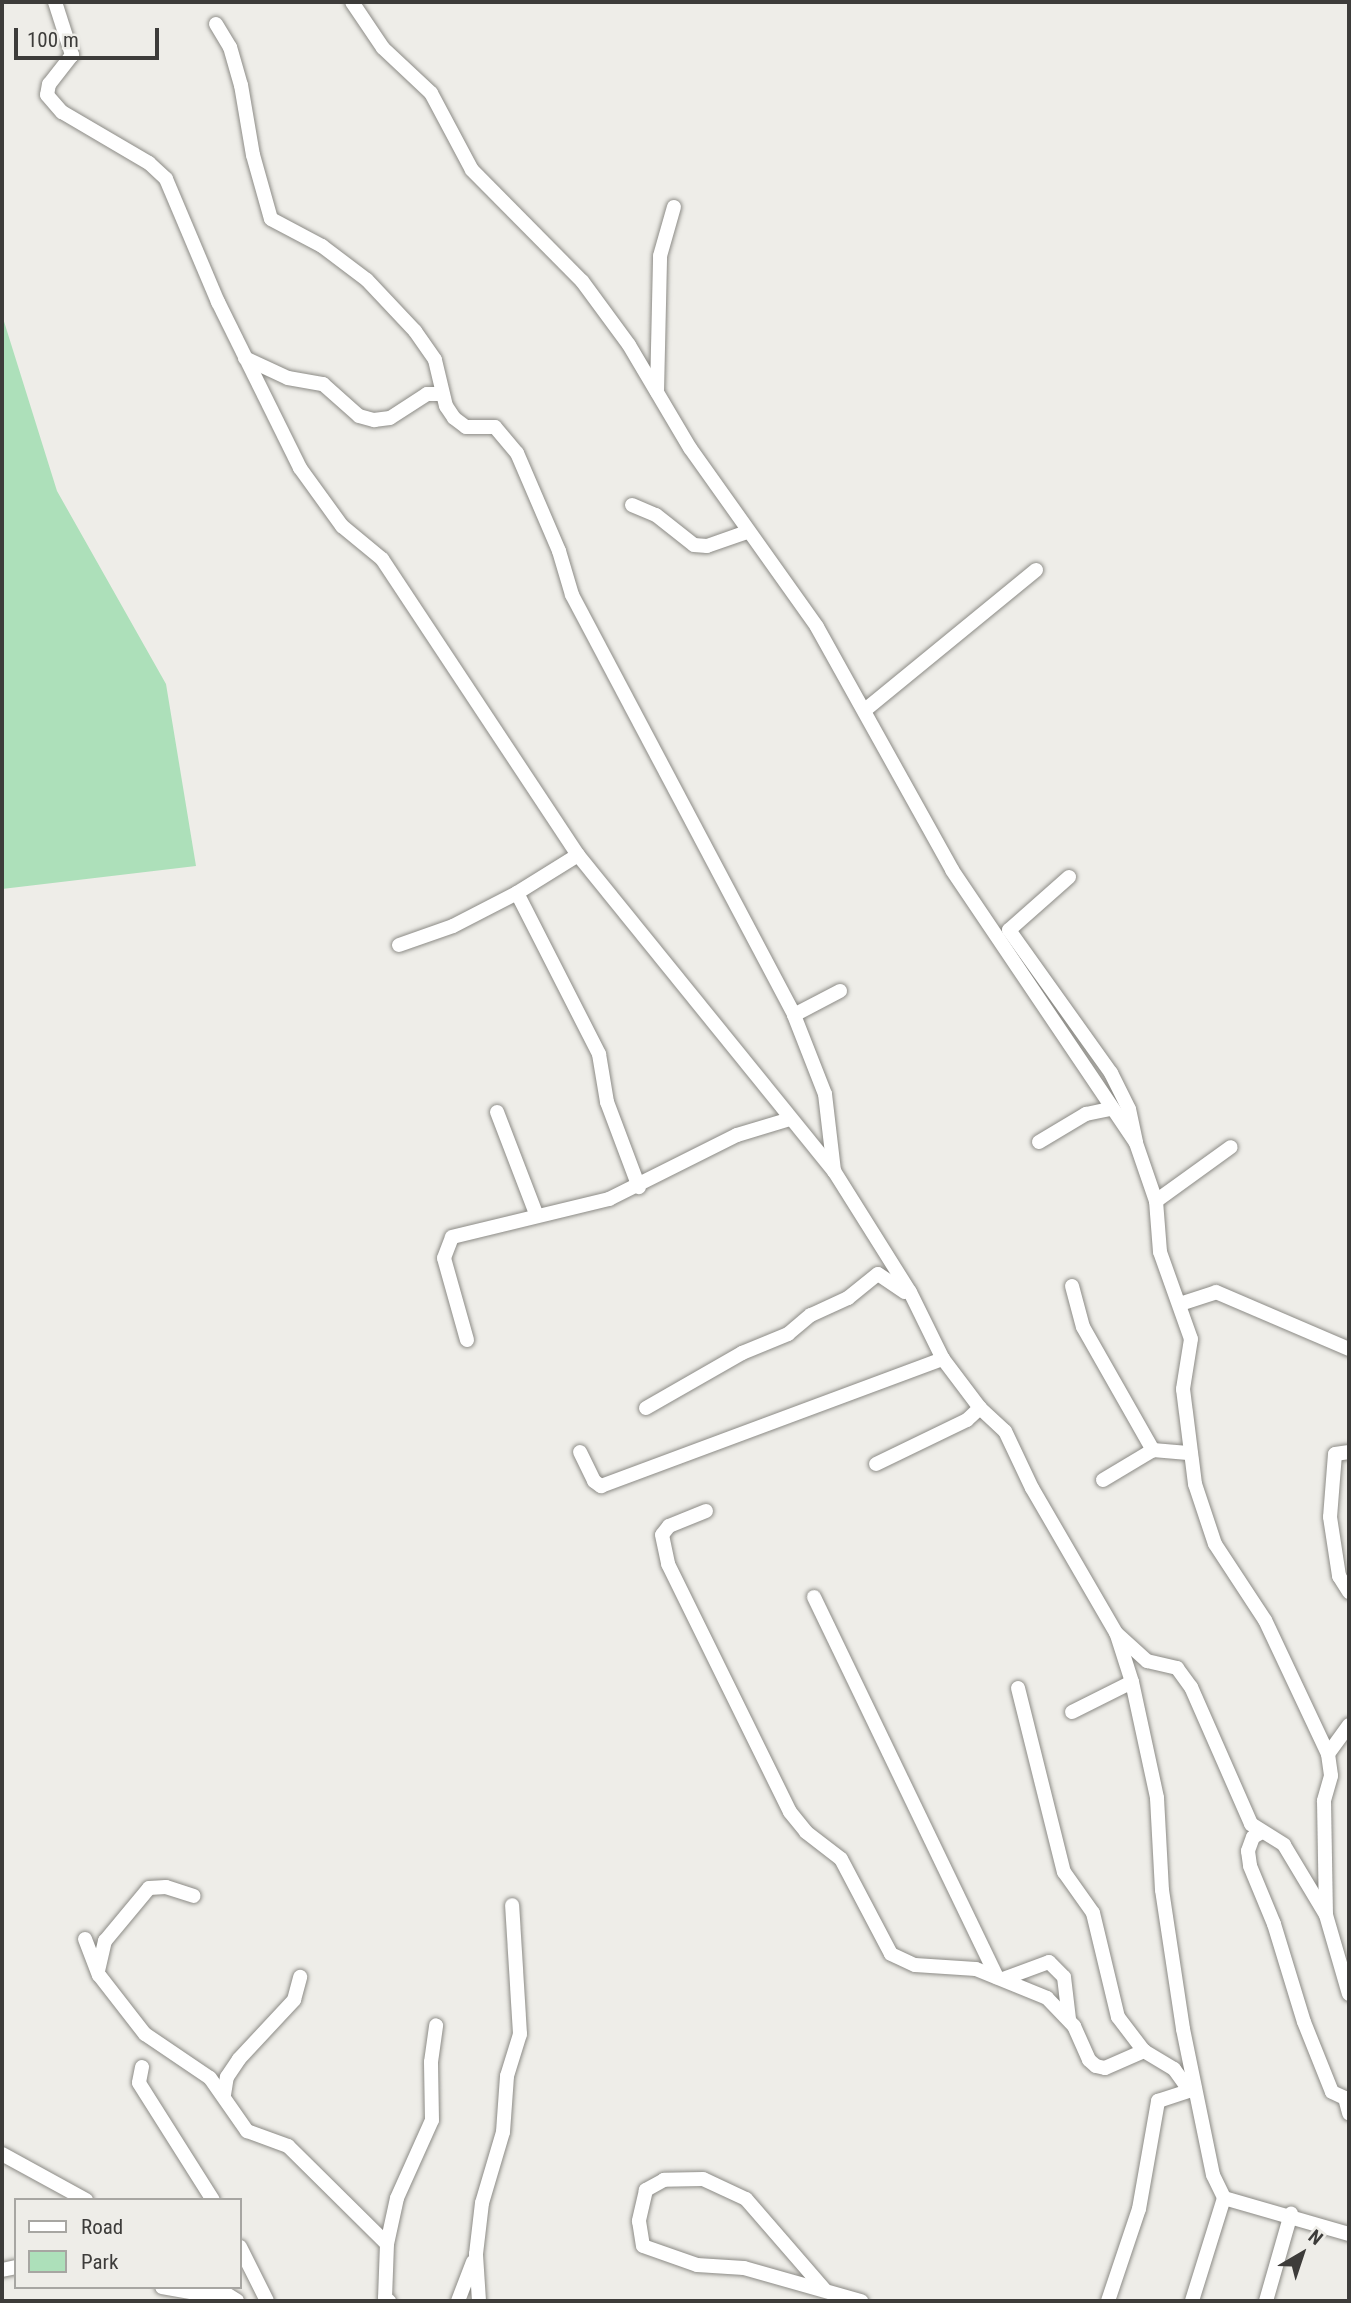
<!DOCTYPE html>
<html>
<head>
<meta charset="utf-8">
<style>
	body { margin:0 }
	#map { position:relative; width:1351px; height:2303px; overflow:hidden; background:#eeede8; font-family:"Roboto Condensed",sans-serif }
	div>[style] { position:absolute }
	.green>* { inset:0; background:#ade0ba }
	.roads { filter:drop-shadow(0 0 2px #8c8b86) drop-shadow(0 0 2px #8c8b86) }
	.minor>* { height:14px; margin:-7px; padding:0 7px; transform-origin:7px; border-radius:7px; background:#fff }
	span { translate:-50% -50%; white-space:nowrap; text-align:center; line-height:1.15; -webkit-text-stroke:5px #eeede8; paint-order:stroke }
	.frame { position:absolute; inset:0; border:4px solid #3d3c3a; pointer-events:none }
	.legend { position:absolute; left:14px; top:2198px; width:228px; height:91px; box-sizing:border-box; background:#eeede8; border:2px solid #a7a6a2; margin:0; padding:9px 12px; list-style:none; font-size:21px; color:#3d3c3a }
	.legend li { display:flex; align-items:center; gap:14px; height:35px }
	.legend b { width:35px; border:2px solid #a7a6a2 }
	.north { position:absolute; left:1267px; top:2219px; width:70px; height:70px; -webkit-text-stroke:5px #eeede8; paint-order:stroke; rotate:39deg; font-size:19px; font-weight:700; line-height:28px; text-align:center; color:#3d3c3a }
	.north::after { content:''; display:block; margin:auto; width:24px; height:32px; background:#3d3c3a; clip-path:polygon(50% 0,100% 100%,50% 72%,0 100%) }
	.scale { position:absolute; left:14px; top:28px; width:145px; height:32px; box-sizing:border-box; border:4px solid #3d3c3a; border-top:0; padding-left:9px; font-size:21px; line-height:24px; white-space:nowrap; color:#3d3c3a; -webkit-text-stroke:5px #eeede8; paint-order:stroke }
</style>
</head>
<body>
<div id="map">
	<div class="green">
		<div style="clip-path:polygon(2px 315px,57px 491px,166px 684px,196px 866px,2px 889px)"></div>
	</div>
	<div class="roads">
		<div class="minor">
			<div style="left:55px;top:2px;width:56px;rotate:72.2deg"></div>
			<div style="left:72px;top:55px;width:37px;rotate:128deg"></div>
			<div style="left:49px;top:84px;width:11px;rotate:100deg"></div>
			<div style="left:47px;top:95px;width:23px;rotate:49deg"></div>
			<div style="left:62px;top:112px;width:101px;rotate:30.4deg"></div>
			<div style="left:149px;top:163px;width:23px;rotate:43deg"></div>
			<div style="left:166px;top:179px;width:134px;rotate:67.1deg"></div>
			<div style="left:218px;top:302px;width:185px;rotate:63.7deg"></div>
			<div style="left:300px;top:468px;width:72px;rotate:54.1deg"></div>
			<div style="left:342px;top:526px;width:52px;rotate:39.5deg"></div>
			<div style="left:382px;top:559px;width:355px;rotate:56.5deg"></div>
			<div style="left:578px;top:855px;width:407px;rotate:51deg"></div>
			<div style="left:834px;top:1171px;width:143px;rotate:57.9deg"></div>
			<div style="left:910px;top:1292px;width:75px;rotate:63.8deg"></div>
			<div style="left:943px;top:1359px;width:61px;rotate:52.9deg"></div>
			<div style="left:980px;top:1408px;width:34px;rotate:43deg"></div>
			<div style="left:1005px;top:1431px;width:63px;rotate:64.7deg"></div>
			<div style="left:1032px;top:1488px;width:168px;rotate:59.9deg"></div>
			<div style="left:1116px;top:1633px;width:42px;rotate:42.1deg"></div>
			<div style="left:1147px;top:1661px;width:31px;rotate:13deg"></div>
			<div style="left:1177px;top:1668px;width:24px;rotate:54deg"></div>
			<div style="left:1191px;top:1687px;width:150px;rotate:66.3deg"></div>
			<div style="left:1251px;top:1824px;width:39px;rotate:32deg"></div>
			<div style="left:1284px;top:1845px;width:82px;rotate:59deg"></div>
			<div style="left:1326px;top:1915px;width:82px;rotate:73.8deg"></div>
			<div style="left:352px;top:2px;width:55px;rotate:56deg"></div>
			<div style="left:383px;top:48px;width:66px;rotate:43.2deg"></div>
			<div style="left:431px;top:93px;width:87px;rotate:62deg"></div>
			<div style="left:472px;top:170px;width:156px;rotate:45.3deg"></div>
			<div style="left:582px;top:281px;width:79px;rotate:53.7deg"></div>
			<div style="left:629px;top:345px;width:120px;rotate:59.4deg"></div>
			<div style="left:690px;top:448px;width:219px;rotate:54.6deg"></div>
			<div style="left:817px;top:627px;width:278px;rotate:60.9deg"></div>
			<div style="left:952px;top:870px;width:329px;rotate:56deg"></div>
			<div style="left:1136px;top:1143px;width:61px;rotate:71deg"></div>
			<div style="left:1156px;top:1201px;width:51px;rotate:85.5deg"></div>
			<div style="left:1160px;top:1252px;width:92px;rotate:70.4deg"></div>
			<div style="left:1191px;top:1339px;width:51px;rotate:99.1deg"></div>
			<div style="left:1183px;top:1389px;width:96px;rotate:82.8deg"></div>
			<div style="left:1195px;top:1484px;width:63px;rotate:71.6deg"></div>
			<div style="left:1215px;top:1544px;width:91px;rotate:56.7deg"></div>
			<div style="left:1265px;top:1620px;width:148px;rotate:64.8deg"></div>
			<div style="left:1328px;top:1754px;width:22px;rotate:82deg"></div>
			<div style="left:1331px;top:1776px;width:26px;rotate:106deg"></div>
			<div style="left:1324px;top:1801px;width:113px;rotate:89deg"></div>
			<div style="left:216px;top:24px;width:27px;rotate:59deg"></div>
			<div style="left:230px;top:47px;width:40px;rotate:74deg"></div>
			<div style="left:241px;top:85px;width:71px;rotate:80.3deg"></div>
			<div style="left:253px;top:155px;width:66px;rotate:74.3deg"></div>
			<div style="left:271px;top:219px;width:58px;rotate:27.9deg"></div>
			<div style="left:322px;top:246px;width:56px;rotate:37.1deg"></div>
			<div style="left:367px;top:280px;width:70px;rotate:46.7deg"></div>
			<div style="left:415px;top:331px;width:35px;rotate:55deg"></div>
			<div style="left:435px;top:360px;width:47px;rotate:76.6deg"></div>
			<div style="left:446px;top:406px;width:14px;rotate:56deg"></div>
			<div style="left:454px;top:418px;width:15px;rotate:37deg"></div>
			<div style="left:466px;top:427px;width:29px"></div>
			<div style="left:495px;top:427px;width:34px;rotate:50deg"></div>
			<div style="left:517px;top:453px;width:107px;rotate:66.8deg"></div>
			<div style="left:559px;top:551px;width:46px;rotate:73.5deg"></div>
			<div style="left:572px;top:595px;width:475px;rotate:62.1deg"></div>
			<div style="left:794px;top:1015px;width:85px;rotate:68.6deg"></div>
			<div style="left:825px;top:1094px;width:78px;rotate:83.3deg"></div>
			<div style="left:245px;top:358px;width:47px;rotate:24.9deg"></div>
			<div style="left:288px;top:378px;width:36px;rotate:10deg"></div>
			<div style="left:323px;top:384px;width:48px;rotate:41.6deg"></div>
			<div style="left:359px;top:416px;width:16px;rotate:15deg"></div>
			<div style="left:374px;top:420px;width:16px;rotate:-7deg"></div>
			<div style="left:390px;top:418px;width:44px;rotate:-33deg"></div>
			<div style="left:427px;top:394px;width:15px"></div>
			<div style="left:657px;top:392px;width:136px;rotate:-88.7deg"></div>
			<div style="left:660px;top:256px;width:51px;rotate:-74.1deg"></div>
			<div style="left:632px;top:505px;width:26px;rotate:23deg"></div>
			<div style="left:656px;top:515px;width:48px;rotate:38.3deg"></div>
			<div style="left:694px;top:545px;width:13px;rotate:4deg"></div>
			<div style="left:707px;top:546px;width:42px;rotate:-19.3deg"></div>
			<div style="left:865px;top:710px;width:221px;rotate:-39.3deg"></div>
			<div style="left:578px;top:855px;width:72px;rotate:148.1deg"></div>
			<div style="left:517px;top:893px;width:181px;rotate:63deg"></div>
			<div style="left:599px;top:1054px;width:49px;rotate:80.5deg"></div>
			<div style="left:607px;top:1102px;width:91px;rotate:69.4deg"></div>
			<div style="left:1069px;top:877px;width:80px;rotate:138.5deg"></div>
			<div style="left:1009px;top:930px;width:176px;rotate:54.5deg"></div>
			<div style="left:1111px;top:1073px;width:40px;rotate:63.4deg"></div>
			<div style="left:1129px;top:1109px;width:34px;rotate:78deg"></div>
			<div style="left:399px;top:945px;width:57px;rotate:-19.4deg"></div>
			<div style="left:453px;top:926px;width:72px;rotate:-27.3deg"></div>
			<div style="left:794px;top:1015px;width:52px;rotate:-27.6deg"></div>
			<div style="left:497px;top:1112px;width:111px;rotate:69deg"></div>
			<div style="left:1039px;top:1142px;width:55px;rotate:-30.8deg"></div>
			<div style="left:1086px;top:1114px;width:25px;rotate:-12deg"></div>
			<div style="left:1156px;top:1201px;width:92px;rotate:-35.8deg"></div>
			<div style="left:1072px;top:1286px;width:42px;rotate:75deg"></div>
			<div style="left:1083px;top:1327px;width:142px;rotate:60.4deg"></div>
			<div style="left:1180px;top:1304px;width:38px;rotate:-18deg"></div>
			<div style="left:1216px;top:1292px;width:145px;rotate:23.2deg"></div>
			<div style="left:467px;top:1340px;width:85px;rotate:-105.7deg"></div>
			<div style="left:444px;top:1258px;width:22px;rotate:-69deg"></div>
			<div style="left:452px;top:1237px;width:162px;rotate:-13.6deg"></div>
			<div style="left:609px;top:1199px;width:143px;rotate:-26.6deg"></div>
			<div style="left:737px;top:1135px;width:55px;rotate:-16.8deg"></div>
			<div style="left:646px;top:1408px;width:111px;rotate:-29.8deg"></div>
			<div style="left:742px;top:1353px;width:50px;rotate:-22.4deg"></div>
			<div style="left:788px;top:1334px;width:30px;rotate:-40deg"></div>
			<div style="left:811px;top:1315px;width:41px;rotate:-24.7deg"></div>
			<div style="left:848px;top:1298px;width:38px;rotate:-39deg"></div>
			<div style="left:878px;top:1274px;width:32px;rotate:34deg"></div>
			<div style="left:580px;top:1452px;width:32px;rotate:64deg"></div>
			<div style="left:594px;top:1481px;width:9px;rotate:36deg"></div>
			<div style="left:601px;top:1486px;width:365px;rotate:-20.4deg"></div>
			<div style="left:1349px;top:1452px;width:14px;rotate:172deg"></div>
			<div style="left:1335px;top:1454px;width:63px;rotate:94.5deg"></div>
			<div style="left:1330px;top:1517px;width:60px;rotate:81.3deg"></div>
			<div style="left:1339px;top:1576px;width:19px;rotate:58deg"></div>
			<div style="left:876px;top:1464px;width:101px;rotate:-25.8deg"></div>
			<div style="left:967px;top:1420px;width:18px;rotate:-43deg"></div>
			<div style="left:1103px;top:1480px;width:58px;rotate:-31deg"></div>
			<div style="left:1153px;top:1450px;width:38px;rotate:5deg"></div>
			<div style="left:706px;top:1511px;width:40px;rotate:158deg"></div>
			<div style="left:669px;top:1526px;width:11px;rotate:128deg"></div>
			<div style="left:662px;top:1535px;width:30px;rotate:78deg"></div>
			<div style="left:668px;top:1564px;width:276px;rotate:63.8deg"></div>
			<div style="left:790px;top:1812px;width:26px;rotate:51deg"></div>
			<div style="left:806px;top:1832px;width:44px;rotate:37.6deg"></div>
			<div style="left:841px;top:1859px;width:107px;rotate:62.2deg"></div>
			<div style="left:891px;top:1954px;width:26px;rotate:25deg"></div>
			<div style="left:915px;top:1965px;width:61px;rotate:3.8deg"></div>
			<div style="left:976px;top:1969px;width:77px;rotate:22.2deg"></div>
			<div style="left:1047px;top:1998px;width:39px;rotate:46deg"></div>
			<div style="left:1074px;top:2026px;width:37px;rotate:66deg"></div>
			<div style="left:1089px;top:2060px;width:9px;rotate:41deg"></div>
			<div style="left:1096px;top:2066px;width:9px;rotate:13deg"></div>
			<div style="left:1105px;top:2068px;width:43px;rotate:-23.6deg"></div>
			<div style="left:1144px;top:2051px;width:35px;rotate:31deg"></div>
			<div style="left:1174px;top:2069px;width:26px;rotate:54deg"></div>
			<div style="left:814px;top:1597px;width:422px;rotate:64.3deg"></div>
			<div style="left:1117px;top:1635px;width:49px;rotate:72.3deg"></div>
			<div style="left:1132px;top:1682px;width:119px;rotate:77.8deg"></div>
			<div style="left:1157px;top:1798px;width:92px;rotate:86.9deg"></div>
			<div style="left:1162px;top:1890px;width:141px;rotate:81.4deg"></div>
			<div style="left:1183px;top:2029px;width:149px;rotate:78.4deg"></div>
			<div style="left:1213px;top:2175px;width:25px;rotate:64deg"></div>
			<div style="left:1224px;top:2198px;width:108px;rotate:107.3deg"></div>
			<div style="left:1018px;top:1688px;width:190px;rotate:76deg"></div>
			<div style="left:1064px;top:1872px;width:50px;rotate:54.7deg"></div>
			<div style="left:1093px;top:1913px;width:107px;rotate:76.5deg"></div>
			<div style="left:1118px;top:2017px;width:43px;rotate:52.6deg"></div>
			<div style="left:1072px;top:1712px;width:67px;rotate:-26.6deg"></div>
			<div style="left:1328px;top:1754px;width:36px;rotate:-54deg"></div>
			<div style="left:1262px;top:1832px;width:10px;rotate:151deg"></div>
			<div style="left:1253px;top:1837px;width:15px;rotate:110deg"></div>
			<div style="left:1248px;top:1851px;width:15px;rotate:82deg"></div>
			<div style="left:1250px;top:1866px;width:63px;rotate:67.5deg"></div>
			<div style="left:1274px;top:1924px;width:102px;rotate:73deg"></div>
			<div style="left:1304px;top:2022px;width:75px;rotate:68.2deg"></div>
			<div style="left:1332px;top:2092px;width:14px;rotate:25deg"></div>
			<div style="left:1345px;top:2098px;width:16px;rotate:75deg"></div>
			<div style="left:85px;top:1939px;width:39px;rotate:69deg"></div>
			<div style="left:99px;top:1975px;width:75px;rotate:52.1deg"></div>
			<div style="left:145px;top:2034px;width:78px;rotate:34.1deg"></div>
			<div style="left:210px;top:2078px;width:65px;rotate:55.1deg"></div>
			<div style="left:247px;top:2131px;width:44px;rotate:20.1deg"></div>
			<div style="left:288px;top:2146px;width:139px;rotate:44.7deg"></div>
			<div style="left:387px;top:2244px;width:54px;rotate:92.1deg"></div>
			<div style="left:385px;top:2298px;width:5px;rotate:37deg"></div>
			<div style="left:98px;top:1971px;width:31px;rotate:-77deg"></div>
			<div style="left:105px;top:1941px;width:69px;rotate:-50.3deg"></div>
			<div style="left:149px;top:1888px;width:17px;rotate:-3deg"></div>
			<div style="left:166px;top:1887px;width:29px;rotate:18deg"></div>
			<div style="left:1003px;top:1979px;width:49px;rotate:-20.3deg"></div>
			<div style="left:1049px;top:1962px;width:21px;rotate:45deg"></div>
			<div style="left:1064px;top:1977px;width:42px;rotate:83.2deg"></div>
			<div style="left:142px;top:2067px;width:16px;rotate:101deg"></div>
			<div style="left:139px;top:2083px;width:138px;rotate:57.7deg"></div>
			<div style="left:224px;top:2095px;width:18px;rotate:-81deg"></div>
			<div style="left:227px;top:2077px;width:22px;rotate:-56deg"></div>
			<div style="left:239px;top:2059px;width:81px;rotate:-47deg"></div>
			<div style="left:294px;top:2000px;width:24px;rotate:-75deg"></div>
			<div style="left:2px;top:2154px;width:96px;rotate:28.7deg"></div>
			<div style="left:1224px;top:2198px;width:130px;rotate:16.1deg"></div>
			<div style="left:387px;top:2244px;width:47px;rotate:-77.7deg"></div>
			<div style="left:397px;top:2198px;width:85px;rotate:-65.8deg"></div>
			<div style="left:432px;top:2120px;width:58px;rotate:-91deg"></div>
			<div style="left:431px;top:2062px;width:37px;rotate:-82deg"></div>
			<div style="left:240px;top:2247px;width:60px;rotate:63.4deg"></div>
			<div style="left:2px;top:2270px;width:14px;rotate:-12deg"></div>
			<div style="left:162px;top:2287px;width:58px;rotate:10deg"></div>
			<div style="left:215px;top:2287px;width:26px;rotate:32deg"></div>
			<div style="left:824px;top:2289px;width:119px;rotate:-130.9deg"></div>
			<div style="left:746px;top:2199px;width:47px;rotate:-155.1deg"></div>
			<div style="left:703px;top:2179px;width:39px;rotate:179deg"></div>
			<div style="left:664px;top:2180px;width:21px;rotate:151deg"></div>
			<div style="left:646px;top:2190px;width:32px;rotate:103deg"></div>
			<div style="left:639px;top:2221px;width:25px;rotate:81deg"></div>
			<div style="left:643px;top:2246px;width:57px;rotate:19.4deg"></div>
			<div style="left:697px;top:2265px;width:47px;rotate:3.7deg"></div>
			<div style="left:744px;top:2268px;width:122px;rotate:15.8deg"></div>
			<div style="left:458px;top:2301px;width:42px;rotate:-69deg"></div>
			<div style="left:479px;top:2301px;width:47px;rotate:-93.7deg"></div>
			<div style="left:476px;top:2254px;width:51px;rotate:-83.3deg"></div>
			<div style="left:482px;top:2203px;width:74px;rotate:-73.5deg"></div>
			<div style="left:503px;top:2132px;width:56px;rotate:-85.9deg"></div>
			<div style="left:507px;top:2076px;width:44px;rotate:-72.8deg"></div>
			<div style="left:520px;top:2034px;width:129px;rotate:-93.5deg"></div>
			<div style="left:1108px;top:2301px;width:97px;rotate:-71.4deg"></div>
			<div style="left:1139px;top:2209px;width:110px;rotate:-80deg"></div>
			<div style="left:1158px;top:2101px;width:39px;rotate:-18deg"></div>
			<div style="left:1266px;top:2301px;width:91px;rotate:-74deg"></div>
		</div>
	</div>
	<div class="frame"></div>
	<ul class="legend">
	<li><b style="height:9px;background:#fff"></b>Road</li>
	<li><b style="height:19px;background:#ade0ba"></b>Park</li>
	</ul>
	<div class="north">N</div>
	<div class="scale">100 m</div>
</div>
</body>
</html>
